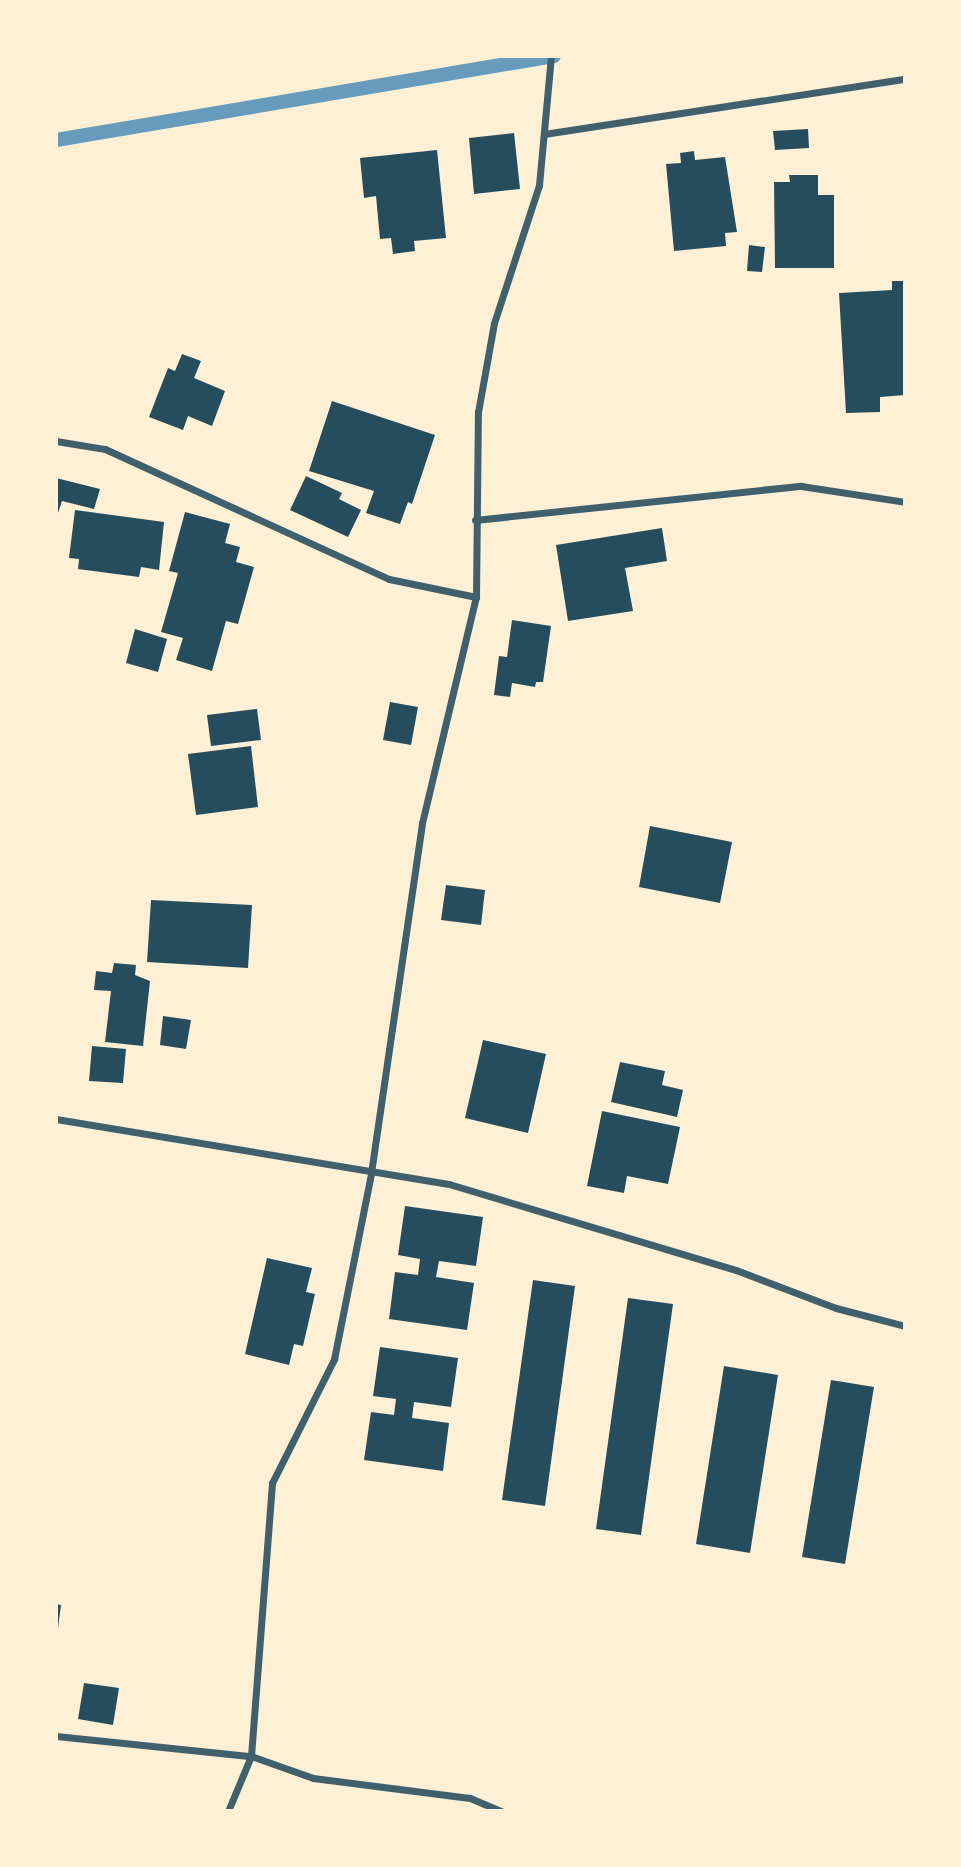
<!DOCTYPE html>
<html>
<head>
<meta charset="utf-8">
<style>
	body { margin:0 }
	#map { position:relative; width:961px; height:1867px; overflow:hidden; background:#fdf0d5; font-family:"Work Sans",sans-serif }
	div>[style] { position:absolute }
	.stream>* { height:14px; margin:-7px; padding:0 7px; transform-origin:7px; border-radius:7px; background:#669bbc }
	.building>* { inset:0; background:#264d5e }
	.minor>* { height:7px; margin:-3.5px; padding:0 3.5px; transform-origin:3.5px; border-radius:3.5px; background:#3f606c }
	span { translate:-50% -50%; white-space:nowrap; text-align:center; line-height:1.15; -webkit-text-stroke:6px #fdf0d5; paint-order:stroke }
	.frame { position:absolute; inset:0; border:58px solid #fdf0d5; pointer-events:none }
</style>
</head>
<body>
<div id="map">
	<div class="stream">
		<div style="left:56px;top:140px;width:505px;rotate:-9.57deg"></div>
	</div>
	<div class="building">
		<div style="clip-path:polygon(808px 129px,809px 148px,775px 150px,773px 131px)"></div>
		<div style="clip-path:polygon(514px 133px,520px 189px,474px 194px,469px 138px)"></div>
		<div style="clip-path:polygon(437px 150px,446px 238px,414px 241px,415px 251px,393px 254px,391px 238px,380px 239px,376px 196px,364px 198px,360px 158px)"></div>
		<div style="clip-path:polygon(694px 151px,695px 160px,725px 157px,737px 232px,725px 233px,726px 246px,674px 251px,666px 164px,681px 163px,680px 153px)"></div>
		<div style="clip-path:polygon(789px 175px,818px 175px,818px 195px,834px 195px,834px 268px,775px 268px,774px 182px,790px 182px)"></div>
		<div style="clip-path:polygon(749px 245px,765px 247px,762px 272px,747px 271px)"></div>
		<div style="clip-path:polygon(892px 281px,905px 281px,905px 395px,880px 397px,880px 412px,846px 413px,839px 293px,892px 290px)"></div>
		<div style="clip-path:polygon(182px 354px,201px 361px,194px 378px,225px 391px,212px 426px,188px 416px,183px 430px,149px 417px,168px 368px,175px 371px)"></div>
		<div style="clip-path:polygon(332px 401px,435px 435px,412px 504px,408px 502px,400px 524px,366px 513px,374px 491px,309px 471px)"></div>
		<div style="clip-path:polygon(306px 476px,342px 493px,339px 499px,361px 510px,348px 537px,290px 510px)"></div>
		<div style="clip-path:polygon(56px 478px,100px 489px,94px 509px,62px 501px,56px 519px)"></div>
		<div style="clip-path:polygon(75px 510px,164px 522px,159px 570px,141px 567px,139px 577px,78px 569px,79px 559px,69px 558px)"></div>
		<div style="clip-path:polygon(185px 512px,230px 524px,225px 543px,240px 547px,236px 562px,254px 567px,238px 624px,226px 621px,212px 671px,176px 660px,183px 638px,161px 632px,178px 573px,169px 571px)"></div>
		<div style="clip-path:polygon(662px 528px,667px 561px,625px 568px,633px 611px,568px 621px,556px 545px)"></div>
		<div style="clip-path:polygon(512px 620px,551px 626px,543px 682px,536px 682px,535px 687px,512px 683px,510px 697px,494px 695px,499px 656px,507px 657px)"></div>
		<div style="clip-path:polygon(135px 629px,167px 639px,158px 672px,126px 663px)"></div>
		<div style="clip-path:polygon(390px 702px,418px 707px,411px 745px,383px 740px)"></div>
		<div style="clip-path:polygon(257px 709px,261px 740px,211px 746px,207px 715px)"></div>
		<div style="clip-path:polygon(251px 746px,258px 807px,196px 815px,188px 754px)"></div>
		<div style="clip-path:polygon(650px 826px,732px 842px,720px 903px,639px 887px)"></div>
		<div style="clip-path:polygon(446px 885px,485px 890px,481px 925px,441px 920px)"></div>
		<div style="clip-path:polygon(151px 900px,252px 905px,248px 968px,147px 962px)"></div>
		<div style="clip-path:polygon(114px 963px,136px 965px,135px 975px,150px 981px,143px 1046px,105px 1042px,111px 991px,94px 990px,96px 971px,112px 973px)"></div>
		<div style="clip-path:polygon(163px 1016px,191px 1020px,186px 1049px,160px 1045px)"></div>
		<div style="clip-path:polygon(483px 1040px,546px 1054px,528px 1133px,465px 1118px)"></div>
		<div style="clip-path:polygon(92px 1046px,126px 1049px,123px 1083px,89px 1081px)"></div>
		<div style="clip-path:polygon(620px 1062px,665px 1071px,662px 1085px,683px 1090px,677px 1117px,611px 1102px)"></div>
		<div style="clip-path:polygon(602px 1111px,680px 1127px,668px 1184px,627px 1176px,624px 1193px,587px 1186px)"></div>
		<div style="clip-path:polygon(405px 1206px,483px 1217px,476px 1266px,439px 1261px,436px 1277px,474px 1283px,467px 1330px,389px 1319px,395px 1272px,418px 1275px,420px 1259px,398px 1255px)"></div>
		<div style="clip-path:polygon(267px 1258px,312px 1268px,306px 1292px,315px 1294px,303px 1346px,294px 1344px,289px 1365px,245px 1354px)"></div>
		<div style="clip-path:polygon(533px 1280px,575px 1286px,545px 1506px,502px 1500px)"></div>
		<div style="clip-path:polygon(628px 1298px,673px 1304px,641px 1535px,596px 1529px)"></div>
		<div style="clip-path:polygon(380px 1347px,458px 1358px,451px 1407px,414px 1402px,412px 1418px,449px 1423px,443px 1471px,364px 1460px,371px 1412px,394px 1415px,396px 1399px,373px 1396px)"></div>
		<div style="clip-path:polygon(724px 1366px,778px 1375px,750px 1553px,696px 1544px)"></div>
		<div style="clip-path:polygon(831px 1380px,874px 1387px,845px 1564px,802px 1557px)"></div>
		<div style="clip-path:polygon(56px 1604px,61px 1605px,58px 1628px,56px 1628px)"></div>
		<div style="clip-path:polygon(84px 1683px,119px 1688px,113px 1725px,78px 1719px)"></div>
	</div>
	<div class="minor">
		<div style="left:544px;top:134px;width:365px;rotate:-8.7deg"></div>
		<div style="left:56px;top:441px;width:50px;rotate:9.3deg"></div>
		<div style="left:105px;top:449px;width:312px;rotate:24.6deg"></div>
		<div style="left:389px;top:579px;width:89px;rotate:11.7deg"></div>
		<div style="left:475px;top:520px;width:328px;rotate:-6deg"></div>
		<div style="left:801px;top:486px;width:105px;rotate:8.7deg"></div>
		<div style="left:56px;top:1119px;width:398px;rotate:9.4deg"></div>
		<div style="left:449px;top:1184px;width:300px;rotate:16.7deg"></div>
		<div style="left:736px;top:1270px;width:107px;rotate:20.8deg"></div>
		<div style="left:836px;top:1308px;width:71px;rotate:14.6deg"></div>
		<div style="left:56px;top:1736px;width:196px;rotate:5.9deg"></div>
		<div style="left:251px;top:1756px;width:66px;rotate:19.5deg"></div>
		<div style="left:313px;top:1778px;width:158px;rotate:7.3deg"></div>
		<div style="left:470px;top:1798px;width:34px;rotate:23deg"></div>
		<div style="left:228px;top:1811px;width:60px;rotate:-67.3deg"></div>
		<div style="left:251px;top:1756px;width:274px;rotate:-85.6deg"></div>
		<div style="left:272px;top:1483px;width:139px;rotate:-63.4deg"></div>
		<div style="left:334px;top:1359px;width:190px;rotate:-78.7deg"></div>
		<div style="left:371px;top:1173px;width:354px;rotate:-81.7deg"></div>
		<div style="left:422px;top:823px;width:232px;rotate:-76.6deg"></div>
		<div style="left:476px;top:597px;width:185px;rotate:-89.4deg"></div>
		<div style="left:478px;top:412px;width:90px;rotate:-79.8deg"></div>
		<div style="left:494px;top:323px;width:145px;rotate:-71.9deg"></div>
		<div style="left:539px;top:185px;width:130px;rotate:-84.7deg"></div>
	</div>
	<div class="frame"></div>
</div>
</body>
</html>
